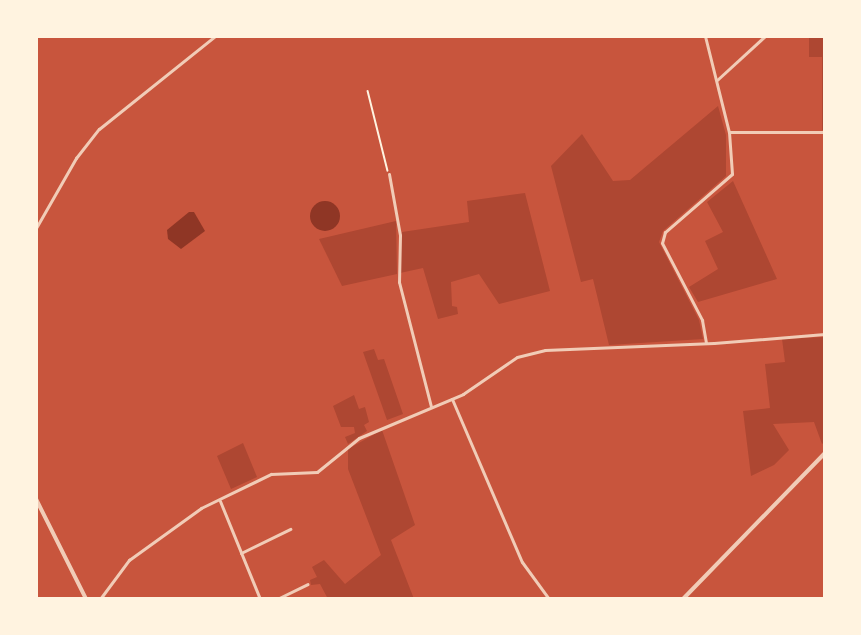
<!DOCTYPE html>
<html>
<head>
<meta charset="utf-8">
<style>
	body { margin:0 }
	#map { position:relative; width:861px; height:635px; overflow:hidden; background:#c8553d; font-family:Barlow,sans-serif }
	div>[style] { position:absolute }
	.green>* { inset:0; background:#ae4732 }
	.water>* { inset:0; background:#8f3625 }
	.round { border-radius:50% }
	.path>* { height:1.5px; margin:-0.75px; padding:0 0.75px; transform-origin:0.75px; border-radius:0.75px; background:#fff3e0 }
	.minor>* { height:3px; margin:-1.5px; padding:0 1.5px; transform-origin:1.5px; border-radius:1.5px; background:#f1ccb7 }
	.tertiary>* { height:4px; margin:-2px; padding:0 2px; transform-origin:2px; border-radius:2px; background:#f1ccb7 }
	span { translate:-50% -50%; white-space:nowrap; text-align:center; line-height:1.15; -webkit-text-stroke:6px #fff3e0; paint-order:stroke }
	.frame { position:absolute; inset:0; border:38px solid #fff3e0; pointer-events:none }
</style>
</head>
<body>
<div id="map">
	<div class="green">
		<div style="clip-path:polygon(809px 36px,825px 36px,825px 130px,822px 130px,822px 57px,809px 57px)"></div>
		<div style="clip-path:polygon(718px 106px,726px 135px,726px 176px,663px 231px,659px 242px,699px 320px,703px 339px,609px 345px,593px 279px,581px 282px,551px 166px,582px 134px,613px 181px,630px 180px)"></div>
		<div style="clip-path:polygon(733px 181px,777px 279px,698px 302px,689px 287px,718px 269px,705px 241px,723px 232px,707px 202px)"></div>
		<div style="clip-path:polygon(525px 193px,550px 291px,499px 304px,479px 274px,451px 282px,452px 306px,457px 307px,458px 314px,438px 319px,423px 268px,400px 273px,402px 232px,469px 222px,467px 201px)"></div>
		<div style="clip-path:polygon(396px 221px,397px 274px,342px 286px,319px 239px)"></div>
		<div style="clip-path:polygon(825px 337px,825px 441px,822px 444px,814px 422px,773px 424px,789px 450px,774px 465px,751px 476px,743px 411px,770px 408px,765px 364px,785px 362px,782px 339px)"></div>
		<div style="clip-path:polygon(374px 349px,378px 360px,384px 359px,403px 414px,387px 420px,363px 352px)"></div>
		<div style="clip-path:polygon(354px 395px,359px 409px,365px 407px,369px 422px,364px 425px,367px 431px,348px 444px,345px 437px,355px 433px,354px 427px,341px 427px,333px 406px)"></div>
		<div style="clip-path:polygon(382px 430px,415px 525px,391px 540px,414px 599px,328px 599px,320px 584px,311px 585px,310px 580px,317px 577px,312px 567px,324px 560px,345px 584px,381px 555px,348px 469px,348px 449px)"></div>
		<div style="clip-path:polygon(243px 443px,257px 477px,231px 489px,217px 456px)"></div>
	</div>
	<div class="water">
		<div class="round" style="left:310px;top:201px;width:30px;height:30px"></div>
		<div style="clip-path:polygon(189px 212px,194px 212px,205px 231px,181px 249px,168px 239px,167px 230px)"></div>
	</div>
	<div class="path">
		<div style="left:368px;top:91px;width:82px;rotate:76deg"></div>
	</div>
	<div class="minor">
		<div style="left:705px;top:36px;width:99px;rotate:76deg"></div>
		<div style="left:729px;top:132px;width:42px;rotate:85.9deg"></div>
		<div style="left:732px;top:174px;width:89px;rotate:139.1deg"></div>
		<div style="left:665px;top:232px;width:11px;rotate:105deg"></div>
		<div style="left:662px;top:243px;width:87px;rotate:62.5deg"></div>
		<div style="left:702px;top:320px;width:23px;rotate:80deg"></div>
		<div style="left:717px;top:80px;width:65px;rotate:-42.5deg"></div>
		<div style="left:729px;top:132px;width:96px"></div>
		<div style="left:389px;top:174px;width:62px;rotate:79.8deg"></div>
		<div style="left:400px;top:235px;width:47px;rotate:91.2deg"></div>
		<div style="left:399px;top:282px;width:129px;rotate:75.6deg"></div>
		<div style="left:36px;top:228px;width:81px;rotate:-60.3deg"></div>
		<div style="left:76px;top:158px;width:37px;rotate:-52deg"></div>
		<div style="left:99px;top:129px;width:149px;rotate:-38.7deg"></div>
		<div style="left:452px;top:399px;width:177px;rotate:66.8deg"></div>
		<div style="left:522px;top:562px;width:46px;rotate:53.9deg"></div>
		<div style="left:220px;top:501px;width:106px;rotate:67.8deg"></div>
		<div style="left:241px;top:553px;width:55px;rotate:-26.1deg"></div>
		<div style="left:100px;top:599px;width:49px;rotate:-53.4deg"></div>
		<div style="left:129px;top:560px;width:89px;rotate:-35.8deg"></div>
		<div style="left:201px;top:508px;width:78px;rotate:-25.9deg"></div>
		<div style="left:271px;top:474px;width:46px;rotate:-2.5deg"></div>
		<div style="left:317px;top:472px;width:54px;rotate:-39deg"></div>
		<div style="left:359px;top:438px;width:113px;rotate:-22.9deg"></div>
		<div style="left:463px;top:394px;width:65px;rotate:-34.4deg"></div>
		<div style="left:517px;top:357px;width:29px;rotate:-14deg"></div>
		<div style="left:545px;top:350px;width:169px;rotate:-2.4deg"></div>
		<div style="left:714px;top:343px;width:111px;rotate:-4.6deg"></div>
		<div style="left:277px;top:599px;width:34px;rotate:-26deg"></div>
	</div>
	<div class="tertiary">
		<div style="left:36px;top:499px;width:112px;rotate:63.4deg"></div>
		<div style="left:683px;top:599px;width:204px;rotate:-45.8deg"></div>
	</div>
	<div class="frame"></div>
</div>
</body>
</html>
